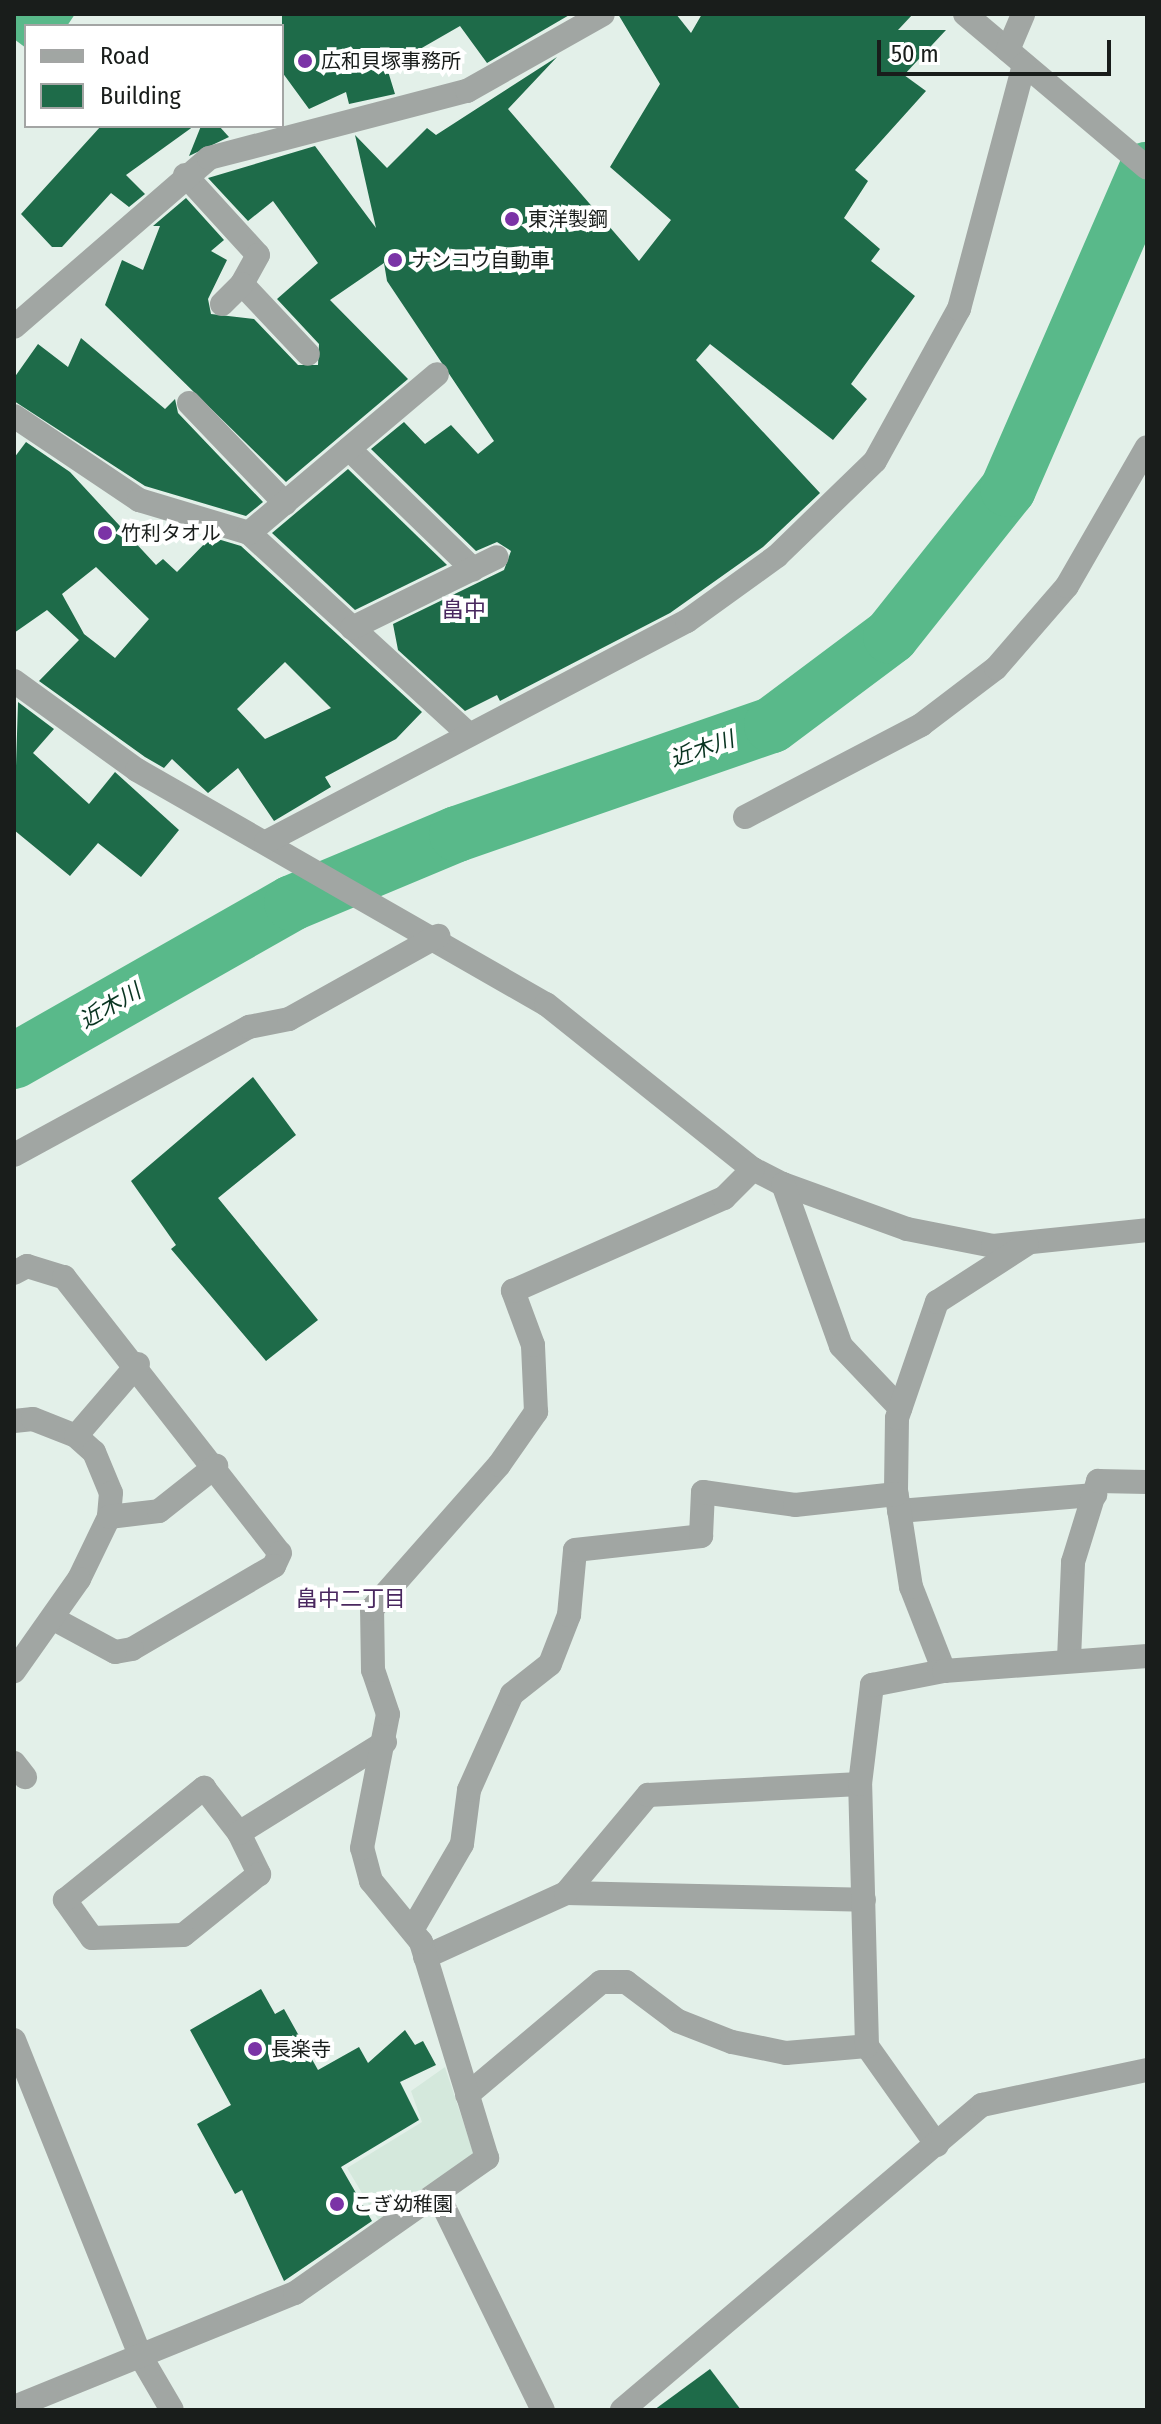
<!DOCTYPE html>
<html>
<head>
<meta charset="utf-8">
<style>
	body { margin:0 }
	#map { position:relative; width:1161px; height:2424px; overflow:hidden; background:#e3f0e9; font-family:"Fira Sans Condensed","Noto Sans JP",sans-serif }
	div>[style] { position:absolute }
	.built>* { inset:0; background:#d4e8dc }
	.water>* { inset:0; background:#59b98a }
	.river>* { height:56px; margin:-28px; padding:0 28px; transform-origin:28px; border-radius:28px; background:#59b98a }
	.building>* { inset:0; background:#1e6b49 }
	.minor>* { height:24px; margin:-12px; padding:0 12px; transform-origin:12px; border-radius:12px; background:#a1a6a3 }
	.dots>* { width:22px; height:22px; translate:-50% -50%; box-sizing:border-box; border:4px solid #fff; border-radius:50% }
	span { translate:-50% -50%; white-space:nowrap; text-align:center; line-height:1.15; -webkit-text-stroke:8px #fff; paint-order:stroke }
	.poi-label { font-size:20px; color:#191d1b }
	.left { translate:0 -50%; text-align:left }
	.neighbourhood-label { font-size:22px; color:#49275f }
	.water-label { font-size:22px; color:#093421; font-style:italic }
	.frame { position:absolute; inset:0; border:16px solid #191d1b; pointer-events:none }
	.legend { position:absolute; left:24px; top:24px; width:260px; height:104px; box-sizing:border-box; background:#fff; border:2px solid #a3a5a4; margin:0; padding:10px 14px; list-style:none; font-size:24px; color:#191d1b }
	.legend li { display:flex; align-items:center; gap:16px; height:40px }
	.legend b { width:40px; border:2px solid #a3a5a4 }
	.scale { position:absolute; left:877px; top:40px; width:234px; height:36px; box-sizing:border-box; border:4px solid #191d1b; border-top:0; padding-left:10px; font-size:24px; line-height:28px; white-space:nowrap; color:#191d1b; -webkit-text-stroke:6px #fff; paint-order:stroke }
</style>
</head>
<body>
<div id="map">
	<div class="built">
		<div style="clip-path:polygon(445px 2067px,474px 2154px,380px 2223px,347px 2168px,422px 2122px,411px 2091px)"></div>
	</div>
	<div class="water">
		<div style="clip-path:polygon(14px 14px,75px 14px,67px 26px,26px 26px,26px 48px,14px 39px)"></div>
	</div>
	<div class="river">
		<div style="left:14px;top:1061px;width:320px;rotate:-29.6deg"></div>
		<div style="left:292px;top:903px;width:179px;rotate:-22.7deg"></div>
		<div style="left:457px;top:834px;width:333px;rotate:-19.1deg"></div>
		<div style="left:772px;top:725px;width:149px;rotate:-36.8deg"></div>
		<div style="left:891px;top:636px;width:188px;rotate:-51.5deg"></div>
		<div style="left:1008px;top:489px;width:348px;rotate:-66.5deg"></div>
	</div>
	<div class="building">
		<div style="clip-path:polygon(282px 14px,571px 14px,487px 63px,460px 26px,387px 68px,395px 94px,349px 104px,346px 92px,309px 109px,282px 72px)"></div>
		<div style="clip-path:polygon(618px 14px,676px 14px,691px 33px,702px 14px,913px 14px,898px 30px,946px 30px,904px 75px,926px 91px,855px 170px,868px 181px,844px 218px,880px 249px,871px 261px,915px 296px,851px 384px,867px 399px,833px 440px,710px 344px,696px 360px,820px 493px,763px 547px,670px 613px,500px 701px,497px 695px,465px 711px,398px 650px,393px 624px,504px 570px,511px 551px,497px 542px,476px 551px,371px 449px,404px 422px,425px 444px,451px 425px,478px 454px,494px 441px,387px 281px,384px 263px,330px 300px,408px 379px,286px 482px,105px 305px,122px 260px,143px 270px,160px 226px,153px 226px,186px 198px,224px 240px,211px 251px,227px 260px,208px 299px,211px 314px,254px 319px,298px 365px,318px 365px,319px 344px,277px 299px,318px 263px,273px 201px,248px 221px,208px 178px,315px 146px,376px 228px,355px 135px,387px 168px,427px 128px,436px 135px,557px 57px,508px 109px,639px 261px,671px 220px,610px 167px,660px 84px)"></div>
		<div style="clip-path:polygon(101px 126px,194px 126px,126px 175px,145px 194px,129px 207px,111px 193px,62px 247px,52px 247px,21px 214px)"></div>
		<div style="clip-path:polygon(201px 126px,219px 126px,229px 137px,189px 156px)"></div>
		<div style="clip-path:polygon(81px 338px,165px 409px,175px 399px,178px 413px,263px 502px,246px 516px,145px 486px,14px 401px,14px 378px,38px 344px,68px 367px)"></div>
		<div style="clip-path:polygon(evenodd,26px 442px,70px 472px,156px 565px,163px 559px,177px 572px,211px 537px,241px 546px,422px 712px,396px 739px,325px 777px,331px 787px,274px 821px,238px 768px,208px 793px,172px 759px,164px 768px,145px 757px,39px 681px,79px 640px,47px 610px,14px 633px,14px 458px,26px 442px,96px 567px,149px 619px,115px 658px,84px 634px,62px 594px,96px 567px,26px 442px,285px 662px,331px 708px,265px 739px,237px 709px,285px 662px)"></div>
		<div style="clip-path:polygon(348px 469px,447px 565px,355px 610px,272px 533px)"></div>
		<div style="clip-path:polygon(18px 702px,54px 729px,33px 753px,89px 804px,115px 772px,179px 830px,141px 877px,98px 843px,70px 876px,14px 830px)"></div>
		<div style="clip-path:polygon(253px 1077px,296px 1135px,218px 1198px,318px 1320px,266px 1361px,171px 1249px,176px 1245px,131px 1181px)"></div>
		<div style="clip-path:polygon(261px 1989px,275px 2014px,284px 2009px,318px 2070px,359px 2047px,368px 2063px,405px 2030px,415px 2045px,423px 2041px,436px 2065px,400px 2082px,419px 2120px,341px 2167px,372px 2221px,284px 2281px,242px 2190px,235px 2194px,197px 2124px,231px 2105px,190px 2030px)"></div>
		<div style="clip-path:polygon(710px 2369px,741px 2410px,654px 2410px)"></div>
	</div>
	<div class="minor">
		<div style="left:965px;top:14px;width:238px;rotate:40.2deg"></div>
		<div style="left:1008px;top:50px;width:39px;rotate:-67deg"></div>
		<div style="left:185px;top:175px;width:108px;rotate:47.6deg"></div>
		<div style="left:258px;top:255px;width:33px;rotate:119deg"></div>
		<div style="left:242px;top:284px;width:96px;rotate:46.7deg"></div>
		<div style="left:222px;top:304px;width:28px;rotate:-45deg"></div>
		<div style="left:14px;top:327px;width:258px;rotate:-40.9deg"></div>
		<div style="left:209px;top:158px;width:267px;rotate:-14.6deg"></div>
		<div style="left:467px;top:91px;width:156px;rotate:-29.5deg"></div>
		<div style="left:189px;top:403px;width:139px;rotate:46.2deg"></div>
		<div style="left:14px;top:416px;width:151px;rotate:33.9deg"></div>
		<div style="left:139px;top:500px;width:115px;rotate:16.7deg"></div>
		<div style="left:249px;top:533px;width:297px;rotate:42.5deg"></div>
		<div style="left:349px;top:449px;width:173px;rotate:44.1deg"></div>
		<div style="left:249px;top:533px;width:246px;rotate:-40.2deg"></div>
		<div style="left:352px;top:628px;width:161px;rotate:-26.1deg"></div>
		<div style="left:14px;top:681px;width:152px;rotate:35.9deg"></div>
		<div style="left:137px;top:770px;width:471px;rotate:29.8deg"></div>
		<div style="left:546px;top:1004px;width:265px;rotate:38.6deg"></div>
		<div style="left:753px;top:1169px;width:34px;rotate:27deg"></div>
		<div style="left:783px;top:1184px;width:132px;rotate:19.9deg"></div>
		<div style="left:907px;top:1229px;width:88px;rotate:11.2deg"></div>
		<div style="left:993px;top:1246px;width:155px;rotate:-5.9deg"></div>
		<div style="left:745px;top:817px;width:199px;rotate:-27.6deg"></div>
		<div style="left:921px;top:725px;width:94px;rotate:-37.2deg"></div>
		<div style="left:996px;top:668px;width:108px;rotate:-49.1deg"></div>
		<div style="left:1067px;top:586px;width:160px;rotate:-60.1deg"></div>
		<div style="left:266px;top:842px;width:475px;rotate:-27.7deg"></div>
		<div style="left:687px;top:621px;width:111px;rotate:-35.8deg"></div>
		<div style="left:777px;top:556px;width:136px;rotate:-44.1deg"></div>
		<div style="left:875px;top:461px;width:174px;rotate:-61.1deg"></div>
		<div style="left:959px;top:309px;width:253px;rotate:-75.1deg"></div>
		<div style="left:14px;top:1155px;width:268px;rotate:-28.6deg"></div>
		<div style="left:249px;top:1027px;width:41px;rotate:-11.3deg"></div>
		<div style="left:289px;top:1019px;width:171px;rotate:-29.1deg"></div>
		<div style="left:783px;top:1184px;width:172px;rotate:70.3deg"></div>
		<div style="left:841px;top:1346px;width:86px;rotate:46.4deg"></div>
		<div style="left:14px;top:1273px;width:15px;rotate:-28deg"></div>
		<div style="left:27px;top:1266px;width:39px;rotate:17deg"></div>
		<div style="left:64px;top:1277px;width:350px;rotate:52deg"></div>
		<div style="left:280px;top:1553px;width:14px;rotate:115deg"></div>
		<div style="left:274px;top:1566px;width:164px;rotate:149.7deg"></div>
		<div style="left:132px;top:1649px;width:17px;rotate:170deg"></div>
		<div style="left:115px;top:1652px;width:69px;rotate:-151.6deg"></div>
		<div style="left:14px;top:1421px;width:19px;rotate:-6deg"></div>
		<div style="left:33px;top:1419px;width:46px;rotate:21.6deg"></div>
		<div style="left:76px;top:1436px;width:24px;rotate:42deg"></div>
		<div style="left:94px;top:1452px;width:44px;rotate:67.5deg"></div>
		<div style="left:111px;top:1493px;width:24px;rotate:95deg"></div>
		<div style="left:109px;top:1517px;width:69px;rotate:115.8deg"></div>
		<div style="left:79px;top:1579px;width:113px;rotate:125.2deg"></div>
		<div style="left:76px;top:1436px;width:95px;rotate:-49.3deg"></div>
		<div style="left:899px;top:1511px;width:197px;rotate:-4.7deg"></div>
		<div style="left:109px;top:1517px;width:50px;rotate:-6.8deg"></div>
		<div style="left:159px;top:1511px;width:73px;rotate:-38.3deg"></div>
		<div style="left:1069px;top:1659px;width:97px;rotate:-87.6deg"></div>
		<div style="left:1073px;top:1562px;width:85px;rotate:-72.8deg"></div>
		<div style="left:1098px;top:1481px;width:49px;rotate:1.2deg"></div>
		<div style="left:944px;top:1671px;width:90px;rotate:-111.4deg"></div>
		<div style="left:911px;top:1587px;width:98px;rotate:-98.8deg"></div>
		<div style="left:896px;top:1490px;width:72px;rotate:-89.2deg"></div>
		<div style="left:897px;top:1418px;width:123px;rotate:-71deg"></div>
		<div style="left:937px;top:1302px;width:107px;rotate:-32.8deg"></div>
		<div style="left:14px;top:1763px;width:18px;rotate:52deg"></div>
		<div style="left:239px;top:1833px;width:46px;rotate:64deg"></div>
		<div style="left:259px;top:1874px;width:97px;rotate:141.2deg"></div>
		<div style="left:183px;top:1935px;width:91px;rotate:178.1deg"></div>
		<div style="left:92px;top:1938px;width:47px;rotate:-125.4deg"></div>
		<div style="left:65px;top:1900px;width:179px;rotate:-38.9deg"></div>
		<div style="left:204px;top:1788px;width:57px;rotate:52.1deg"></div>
		<div style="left:239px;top:1833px;width:172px;rotate:-31.9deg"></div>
		<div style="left:566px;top:1893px;width:298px;rotate:1.3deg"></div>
		<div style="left:412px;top:1930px;width:99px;rotate:-59.8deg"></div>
		<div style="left:462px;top:1844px;width:54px;rotate:-82.6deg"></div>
		<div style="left:469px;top:1790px;width:105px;rotate:-65.9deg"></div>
		<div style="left:512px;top:1694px;width:48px;rotate:-38.3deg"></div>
		<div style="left:550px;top:1664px;width:53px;rotate:-68.8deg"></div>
		<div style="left:569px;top:1615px;width:65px;rotate:-84.7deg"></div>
		<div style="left:575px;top:1550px;width:127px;rotate:-6.3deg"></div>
		<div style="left:701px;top:1536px;width:44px;rotate:-87.4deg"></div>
		<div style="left:703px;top:1492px;width:93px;rotate:8deg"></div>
		<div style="left:795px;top:1505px;width:102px;rotate:-6.2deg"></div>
		<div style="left:425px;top:1957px;width:155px;rotate:-24.4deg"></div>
		<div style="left:566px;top:1893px;width:128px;rotate:-50.1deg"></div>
		<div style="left:648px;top:1795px;width:212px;rotate:-3deg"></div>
		<div style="left:14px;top:2040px;width:341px;rotate:68.2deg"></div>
		<div style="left:141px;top:2357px;width:61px;rotate:59.7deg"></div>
		<div style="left:467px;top:2095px;width:175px;rotate:-40.1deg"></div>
		<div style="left:601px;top:1982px;width:25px"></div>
		<div style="left:626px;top:1982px;width:65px;rotate:36.9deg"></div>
		<div style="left:678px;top:2021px;width:58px;rotate:21.3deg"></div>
		<div style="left:732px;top:2042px;width:55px;rotate:11.5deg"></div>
		<div style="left:786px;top:2053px;width:81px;rotate:-4.9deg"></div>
		<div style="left:937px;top:2145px;width:121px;rotate:-125.3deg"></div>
		<div style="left:867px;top:2046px;width:262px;rotate:-91.5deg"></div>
		<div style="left:860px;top:1784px;width:100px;rotate:-83.1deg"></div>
		<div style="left:872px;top:1685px;width:73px;rotate:-11deg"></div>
		<div style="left:944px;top:1671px;width:204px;rotate:-4.2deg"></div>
		<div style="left:438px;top:2195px;width:239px;rotate:64deg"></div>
		<div style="left:14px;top:2407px;width:303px;rotate:-22.1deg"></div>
		<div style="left:295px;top:2293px;width:235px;rotate:-35.1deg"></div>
		<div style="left:487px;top:2158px;width:226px;rotate:-107deg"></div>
		<div style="left:421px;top:1942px;width:79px;rotate:-129.3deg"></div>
		<div style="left:371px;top:1881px;width:34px;rotate:-105deg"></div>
		<div style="left:362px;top:1848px;width:136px;rotate:-79deg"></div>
		<div style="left:388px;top:1714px;width:46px;rotate:-108.8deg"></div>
		<div style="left:373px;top:1670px;width:61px;rotate:-90.9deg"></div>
		<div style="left:372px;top:1609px;width:192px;rotate:-48.6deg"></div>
		<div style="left:499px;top:1465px;width:65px;rotate:-55.1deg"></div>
		<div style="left:536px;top:1412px;width:67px;rotate:-92.6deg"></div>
		<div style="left:533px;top:1345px;width:58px;rotate:-110.3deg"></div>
		<div style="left:513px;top:1291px;width:231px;rotate:-23.8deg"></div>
		<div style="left:724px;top:1198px;width:41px;rotate:-45deg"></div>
		<div style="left:622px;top:2410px;width:472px;rotate:-40.3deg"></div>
		<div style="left:982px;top:2105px;width:169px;rotate:-12deg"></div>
	</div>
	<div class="dots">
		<div style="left:305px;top:61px;background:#7b33a6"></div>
		<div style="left:512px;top:219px;background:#7b33a6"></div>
		<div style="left:395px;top:260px;background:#7b33a6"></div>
		<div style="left:105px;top:533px;background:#7b33a6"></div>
		<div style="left:255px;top:2049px;background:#7b33a6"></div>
		<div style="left:337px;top:2204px;background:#7b33a6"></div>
	</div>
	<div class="poi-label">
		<span class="left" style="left:321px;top:61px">広和貝塚事務所</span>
		<span class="left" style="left:528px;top:219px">東洋製鋼</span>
		<span class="left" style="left:411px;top:260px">ナンコウ自動車</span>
		<span class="left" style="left:121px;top:533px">竹利タオル</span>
		<span class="left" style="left:271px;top:2049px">長楽寺</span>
		<span class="left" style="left:353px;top:2204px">こぎ幼稚園</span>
	</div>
	<div class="neighbourhood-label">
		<span style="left:464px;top:610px">畠中</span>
		<span style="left:351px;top:1599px">畠中二丁目</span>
	</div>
	<div class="water-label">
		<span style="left:702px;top:749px;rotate:-19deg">近木川</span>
		<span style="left:110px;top:1006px;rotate:-30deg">近木川</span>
	</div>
	<div class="frame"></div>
	<ul class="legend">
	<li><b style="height:10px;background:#a1a6a3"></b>Road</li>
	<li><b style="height:22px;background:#1e6b49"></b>Building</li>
	</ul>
	<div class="scale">50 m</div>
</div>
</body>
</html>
